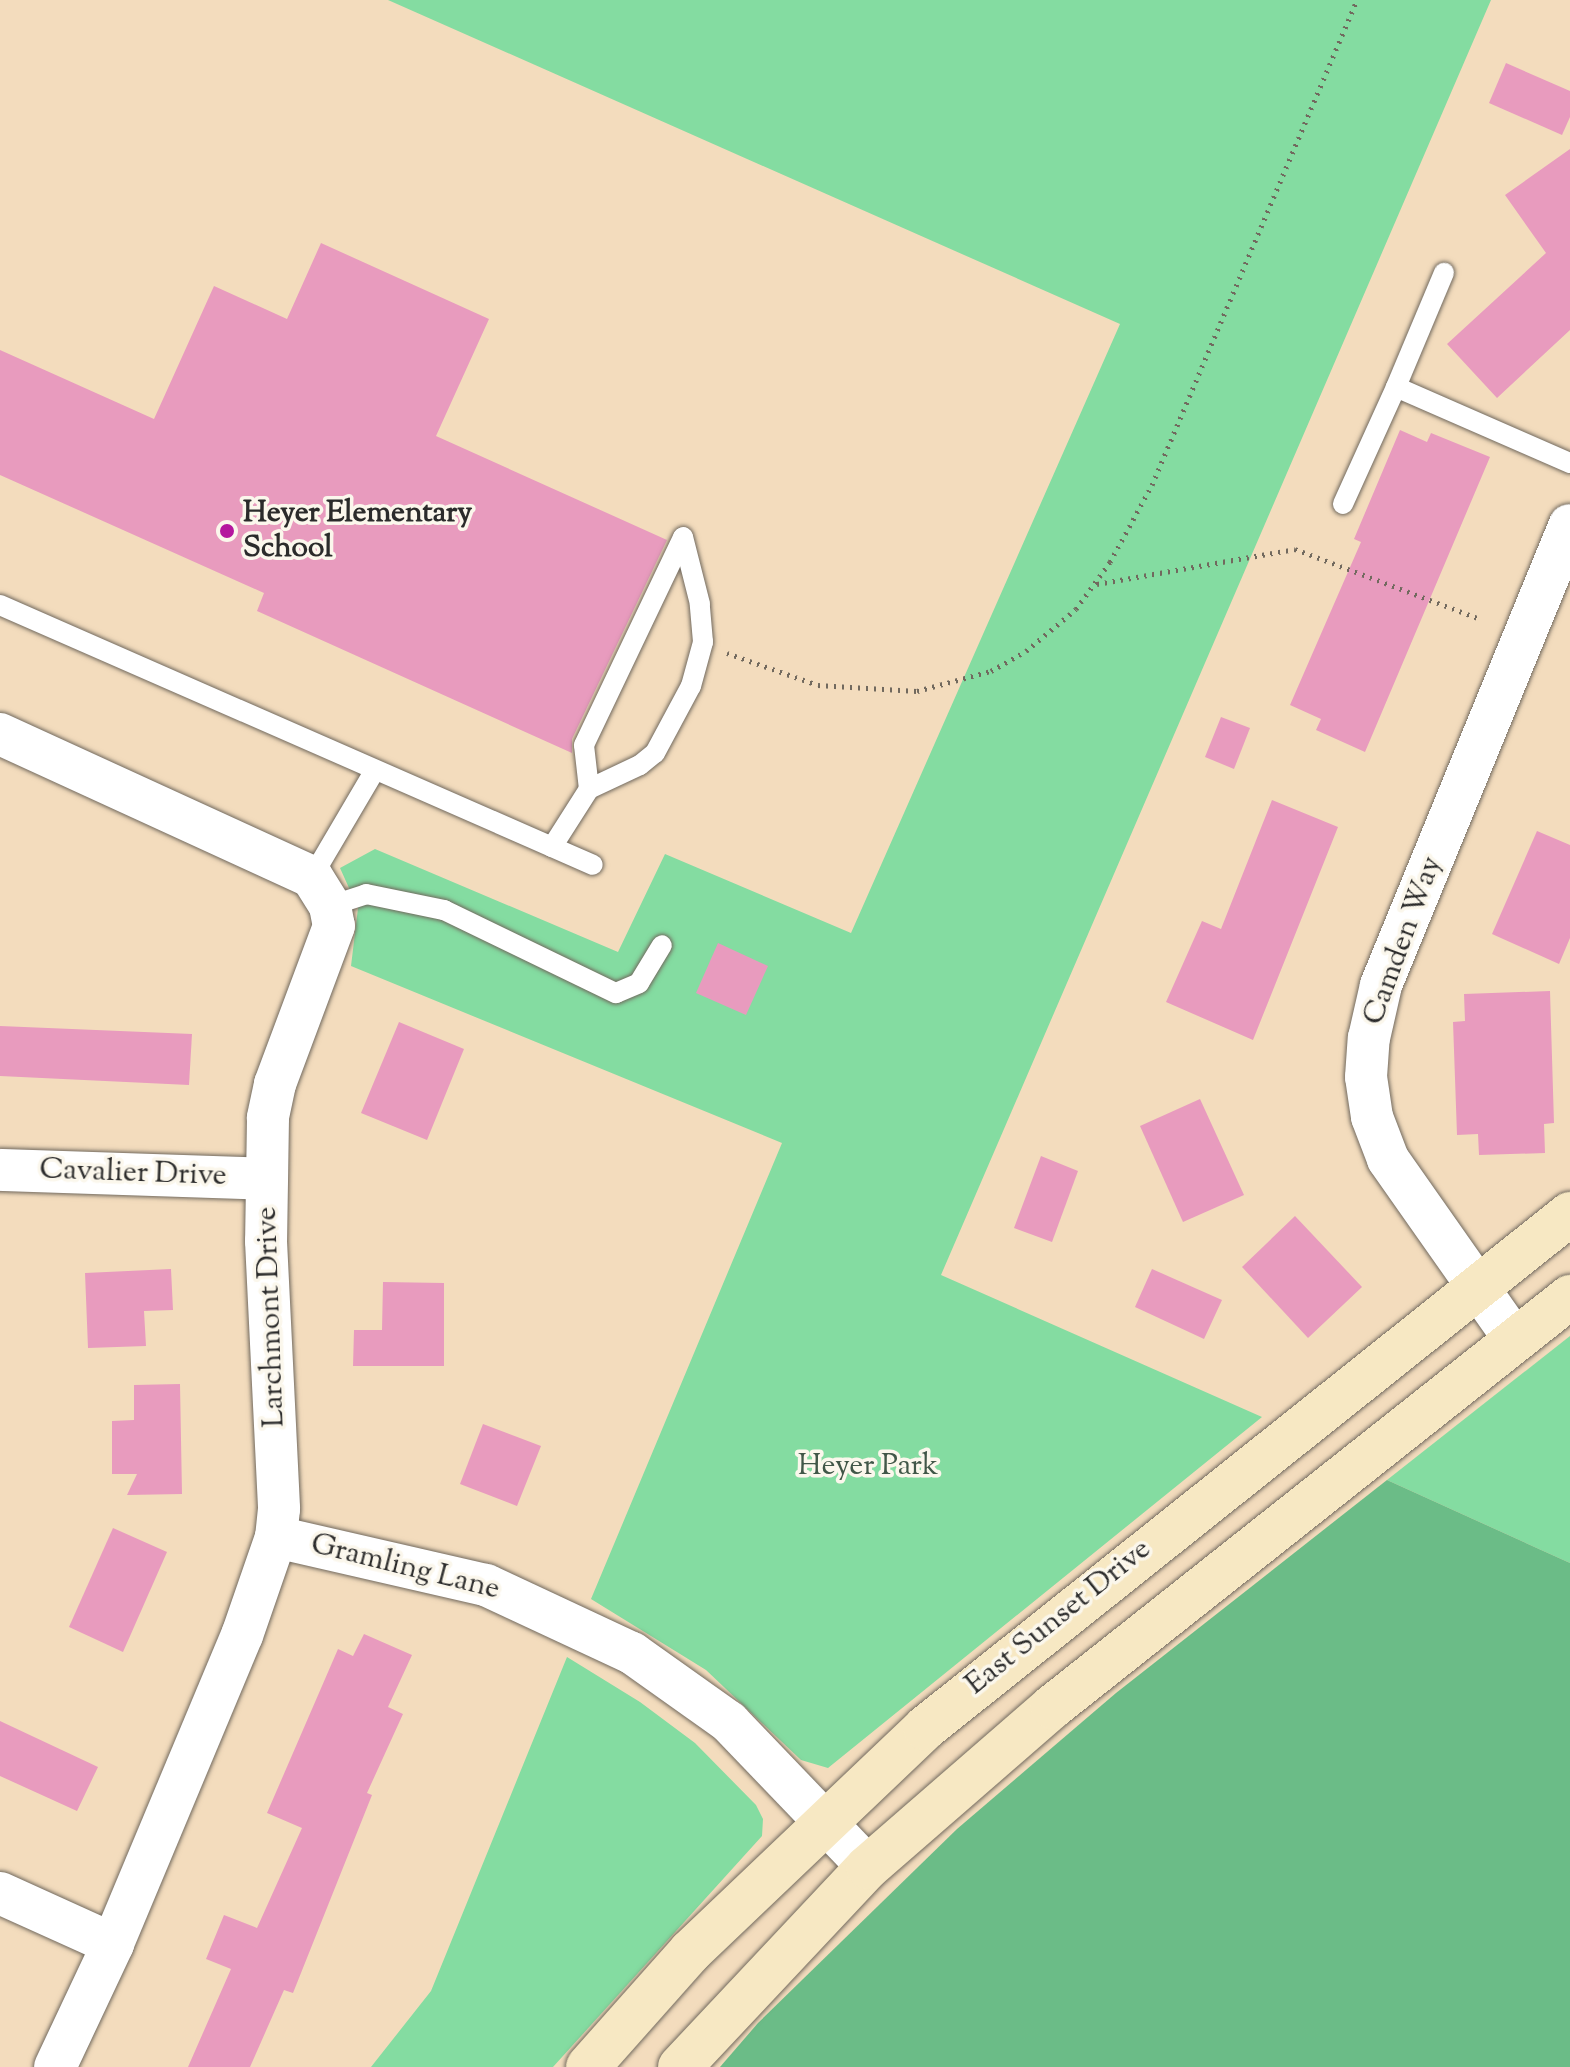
<!DOCTYPE html>
<html>
<head>
<meta charset="utf-8">
<style>
	body { margin:0 }
	#map { position:relative; width:1570px; height:2067px; overflow:hidden; background:#f3dcbd; font-family:"Sorts Mill Goudy",serif }
	div>[style] { position:absolute }
	.green>* { inset:0; background:#84dca1 }
	.forest>* { inset:0; background:#6bbc87 }
	.building>* { inset:0; background:#e89bbe }
	.path>* { height:5px; margin-top:-2.5px; transform-origin:0; background:repeating-linear-gradient(90deg,#71695e 0 2px,transparent 0 8px) }
	.roads { filter:drop-shadow(0 0 2px #71695e) drop-shadow(0 0 2px #71695e) }
	.service>* { height:20px; margin:-10px; padding:0 10px; transform-origin:10px; border-radius:10px; background:#fff }
	.minor>* { height:42px; margin:-21px; padding:0 21px; transform-origin:21px; border-radius:21px; background:#fff }
	.secondary>* { height:44px; margin:-22px; padding:0 22px; transform-origin:22px; border-radius:22px; background:#f7e8c3 }
	.dots>* { width:22px; height:22px; translate:-50% -50%; box-sizing:border-box; border:4px solid #fbf7ec; border-radius:50% }
	span { translate:-50% -50%; white-space:nowrap; text-align:center; line-height:1.15; -webkit-text-stroke:7px #fbf7ec; paint-order:stroke }
	.poi-label { font-size:30px; color:#2b2b2b; font-weight:700 }
	.left { translate:0 -50%; text-align:left }
	.street-label { font-size:30px; color:#2b2b2b }
	.park-label { font-size:30px; color:#415748 }
</style>
</head>
<body>
<div id="map">
	<div class="green">
		<div style="clip-path:polygon(388px 0,1491px 0,941px 1275px,1262px 1417px,828px 1768px,801px 1760px,706px 1670px,591px 1599px,782px 1143px,351px 966px,358px 908px,340px 868px,375px 849px,618px 952px,665px 854px,851px 933px,1120px 324px)"></div>
		<div style="clip-path:polygon(1570px 1336px,1570px 1563px,1387px 1480px)"></div>
		<div style="clip-path:polygon(567px 1657px,640px 1702px,695px 1743px,756px 1805px,763px 1819px,762px 1836px,553px 2067px,371px 2067px,431px 1991px)"></div>
	</div>
	<div class="forest">
		<div style="clip-path:polygon(1387px 1480px,1570px 1563px,1570px 2067px,720px 2067px,758px 2023px,957px 1829px,1116px 1693px)"></div>
	</div>
	<div class="building">
		<div style="clip-path:polygon(1506px 63px,1570px 91px,1570px 117px,1562px 135px,1489px 103px)"></div>
		<div style="clip-path:polygon(1570px 149px,1570px 330px,1497px 398px,1447px 344px,1546px 253px,1505px 195px)"></div>
		<div style="clip-path:polygon(321px 243px,489px 319px,436px 436px,667px 540px,572px 739px,572px 753px,257px 611px,264px 593px,0 475px,0 350px,154px 419px,214px 286px,287px 319px)"></div>
		<div style="clip-path:polygon(1400px 430px,1427px 442px,1431px 433px,1490px 457px,1365px 752px,1316px 730px,1321px 719px,1290px 705px,1361px 542px,1354px 539px)"></div>
		<div style="clip-path:polygon(1221px 717px,1250px 728px,1234px 769px,1205px 757px)"></div>
		<div style="clip-path:polygon(1272px 800px,1338px 827px,1253px 1040px,1166px 1002px,1202px 921px,1221px 929px)"></div>
		<div style="clip-path:polygon(1537px 831px,1570px 845px,1570px 938px,1559px 964px,1492px 934px)"></div>
		<div style="clip-path:polygon(718px 943px,768px 966px,746px 1015px,696px 993px)"></div>
		<div style="clip-path:polygon(1550px 991px,1554px 1123px,1544px 1124px,1545px 1153px,1479px 1155px,1478px 1134px,1457px 1135px,1453px 1022px,1465px 1021px,1464px 994px)"></div>
		<div style="clip-path:polygon(399px 1022px,464px 1049px,427px 1140px,361px 1113px)"></div>
		<div style="clip-path:polygon(0 1026px,192px 1034px,189px 1085px,0 1076px)"></div>
		<div style="clip-path:polygon(1200px 1099px,1244px 1195px,1183px 1222px,1140px 1126px)"></div>
		<div style="clip-path:polygon(1041px 1156px,1078px 1171px,1052px 1242px,1014px 1228px)"></div>
		<div style="clip-path:polygon(1295px 1216px,1362px 1287px,1308px 1338px,1242px 1267px)"></div>
		<div style="clip-path:polygon(171px 1269px,173px 1310px,144px 1311px,146px 1346px,88px 1348px,85px 1273px)"></div>
		<div style="clip-path:polygon(1152px 1269px,1222px 1300px,1204px 1339px,1135px 1307px)"></div>
		<div style="clip-path:polygon(383px 1282px,444px 1283px,444px 1366px,353px 1366px,354px 1330px,382px 1330px)"></div>
		<div style="clip-path:polygon(180px 1384px,182px 1494px,127px 1495px,137px 1474px,112px 1474px,112px 1421px,134px 1420px,134px 1385px)"></div>
		<div style="clip-path:polygon(483px 1424px,541px 1446px,517px 1506px,460px 1484px)"></div>
		<div style="clip-path:polygon(113px 1528px,167px 1552px,123px 1652px,69px 1627px)"></div>
		<div style="clip-path:polygon(364px 1634px,412px 1655px,388px 1707px,403px 1714px,367px 1793px,372px 1795px,293px 1993px,284px 1990px,250px 2067px,188px 2067px,231px 1969px,206px 1959px,224px 1915px,257px 1928px,302px 1828px,267px 1813px,338px 1649px,353px 1656px)"></div>
		<div style="clip-path:polygon(0 1721px,98px 1767px,77px 1811px,0 1776px)"></div>
	</div>
	<div class="path">
		<div style="left:1097px;top:584px;width:201px;rotate:-10deg"></div>
		<div style="left:1295px;top:549px;width:196px;rotate:20.7deg"></div>
		<div style="left:727px;top:653px;width:96px;rotate:19.4deg"></div>
		<div style="left:818px;top:685px;width:99px;rotate:3.5deg"></div>
		<div style="left:917px;top:691px;width:77px;rotate:-15.1deg"></div>
		<div style="left:991px;top:671px;width:40px;rotate:-29.7deg"></div>
		<div style="left:1026px;top:651px;width:65px;rotate:-40deg"></div>
		<div style="left:1076px;top:609px;width:58px;rotate:-54.1deg"></div>
		<div style="left:1110px;top:562px;width:88px;rotate:-61.4deg"></div>
		<div style="left:1152px;top:485px;width:527px;rotate:-67.09deg"></div>
	</div>
	<div class="roads">
		<div class="service">
			<div style="left:1396px;top:387px;width:124px;rotate:-67.2deg"></div>
			<div style="left:1343px;top:504px;width:128px;rotate:-65.6deg"></div>
			<div style="left:1396px;top:387px;width:190px;rotate:23.6deg"></div>
			<div style="left:0;top:605px;width:647px;rotate:23.67deg"></div>
			<div style="left:589px;top:789px;width:44px;rotate:-96.5deg"></div>
			<div style="left:584px;top:745px;width:230px;rotate:-64.5deg"></div>
			<div style="left:552px;top:847px;width:69px;rotate:-57.5deg"></div>
			<div style="left:589px;top:789px;width:56px;rotate:-25.2deg"></div>
			<div style="left:640px;top:765px;width:19px;rotate:-39deg"></div>
			<div style="left:655px;top:753px;width:76px;rotate:-61.8deg"></div>
			<div style="left:691px;top:686px;width:46px;rotate:-74.7deg"></div>
			<div style="left:703px;top:642px;width:38px;rotate:-95deg"></div>
			<div style="left:700px;top:604px;width:69px;rotate:-104.2deg"></div>
			<div style="left:312px;top:877px;width:124px;rotate:-59.5deg"></div>
			<div style="left:330px;top:906px;width:38px;rotate:-18deg"></div>
			<div style="left:366px;top:894px;width:80px;rotate:11.6deg"></div>
			<div style="left:444px;top:910px;width:191px;rotate:25.8deg"></div>
			<div style="left:616px;top:993px;width:25px;rotate:-23deg"></div>
			<div style="left:639px;top:983px;width:44px;rotate:-58.8deg"></div>
		</div>
		<div class="minor">
			<div style="left:0;top:734px;width:343px;rotate:24.6deg"></div>
			<div style="left:312px;top:877px;width:34px;rotate:58deg"></div>
			<div style="left:330px;top:906px;width:20px;rotate:79deg"></div>
			<div style="left:334px;top:926px;width:169px;rotate:110.5deg"></div>
			<div style="left:275px;top:1084px;width:35px;rotate:102deg"></div>
			<div style="left:268px;top:1118px;width:123px;rotate:90.9deg"></div>
			<div style="left:266px;top:1241px;width:268px;rotate:87.2deg"></div>
			<div style="left:279px;top:1509px;width:28px;rotate:96deg"></div>
			<div style="left:276px;top:1537px;width:104px;rotate:109.1deg"></div>
			<div style="left:242px;top:1635px;width:335px;rotate:112.7deg"></div>
			<div style="left:113px;top:1944px;width:136px;rotate:115.2deg"></div>
			<div style="left:0;top:1170px;width:267px;rotate:1.9deg"></div>
			<div style="left:1515px;top:1340px;width:221px;rotate:-125.1deg"></div>
			<div style="left:1388px;top:1159px;width:45px;rotate:-110.9deg"></div>
			<div style="left:1372px;top:1117px;width:40px;rotate:-98.5deg"></div>
			<div style="left:1366px;top:1077px;width:39px;rotate:-86deg"></div>
			<div style="left:1369px;top:1038px;width:54px;rotate:-77.2deg"></div>
			<div style="left:1381px;top:985px;width:497px;rotate:-67.7deg"></div>
			<div style="left:276px;top:1537px;width:215px;rotate:12.9deg"></div>
			<div style="left:486px;top:1585px;width:161px;rotate:25deg"></div>
			<div style="left:632px;top:1653px;width:119px;rotate:35.4deg"></div>
			<div style="left:729px;top:1722px;width:201px;rotate:46.2deg"></div>
			<div style="left:0;top:1893px;width:124px;rotate:24.3deg"></div>
		</div>
		<div class="secondary">
			<div style="left:588px;top:2067px;width:154px;rotate:-48.4deg"></div>
			<div style="left:690px;top:1952px;width:325px;rotate:-43.6deg"></div>
			<div style="left:925px;top:1728px;width:825px;rotate:-38.55deg"></div>
			<div style="left:680px;top:2067px;width:274px;rotate:-46.8deg"></div>
			<div style="left:868px;top:1867px;width:244px;rotate:-41deg"></div>
			<div style="left:1052px;top:1707px;width:661px;rotate:-38.36deg"></div>
		</div>
	</div>
	<div class="dots">
		<div style="left:227px;top:531px;background:#b5179e"></div>
	</div>
	<div class="poi-label">
		<span class="left" style="left:243px;top:531px">Heyer Elementary<br>School</span>
	</div>
	<div class="street-label">
		<span style="left:1404px;top:941px;rotate:-70deg">Camden Way</span>
		<span style="left:133px;top:1174px;rotate:2deg">Cavalier Drive</span>
		<span style="left:272px;top:1317px;rotate:-92deg">Larchmont Drive</span>
		<span style="left:405px;top:1568px;rotate:14deg">Gramling Lane</span>
		<span style="left:1059px;top:1618px;rotate:-39deg">East Sunset Drive</span>
	</div>
	<div class="park-label">
		<span style="left:868px;top:1467px">Heyer Park</span>
	</div>
</div>
</body>
</html>
